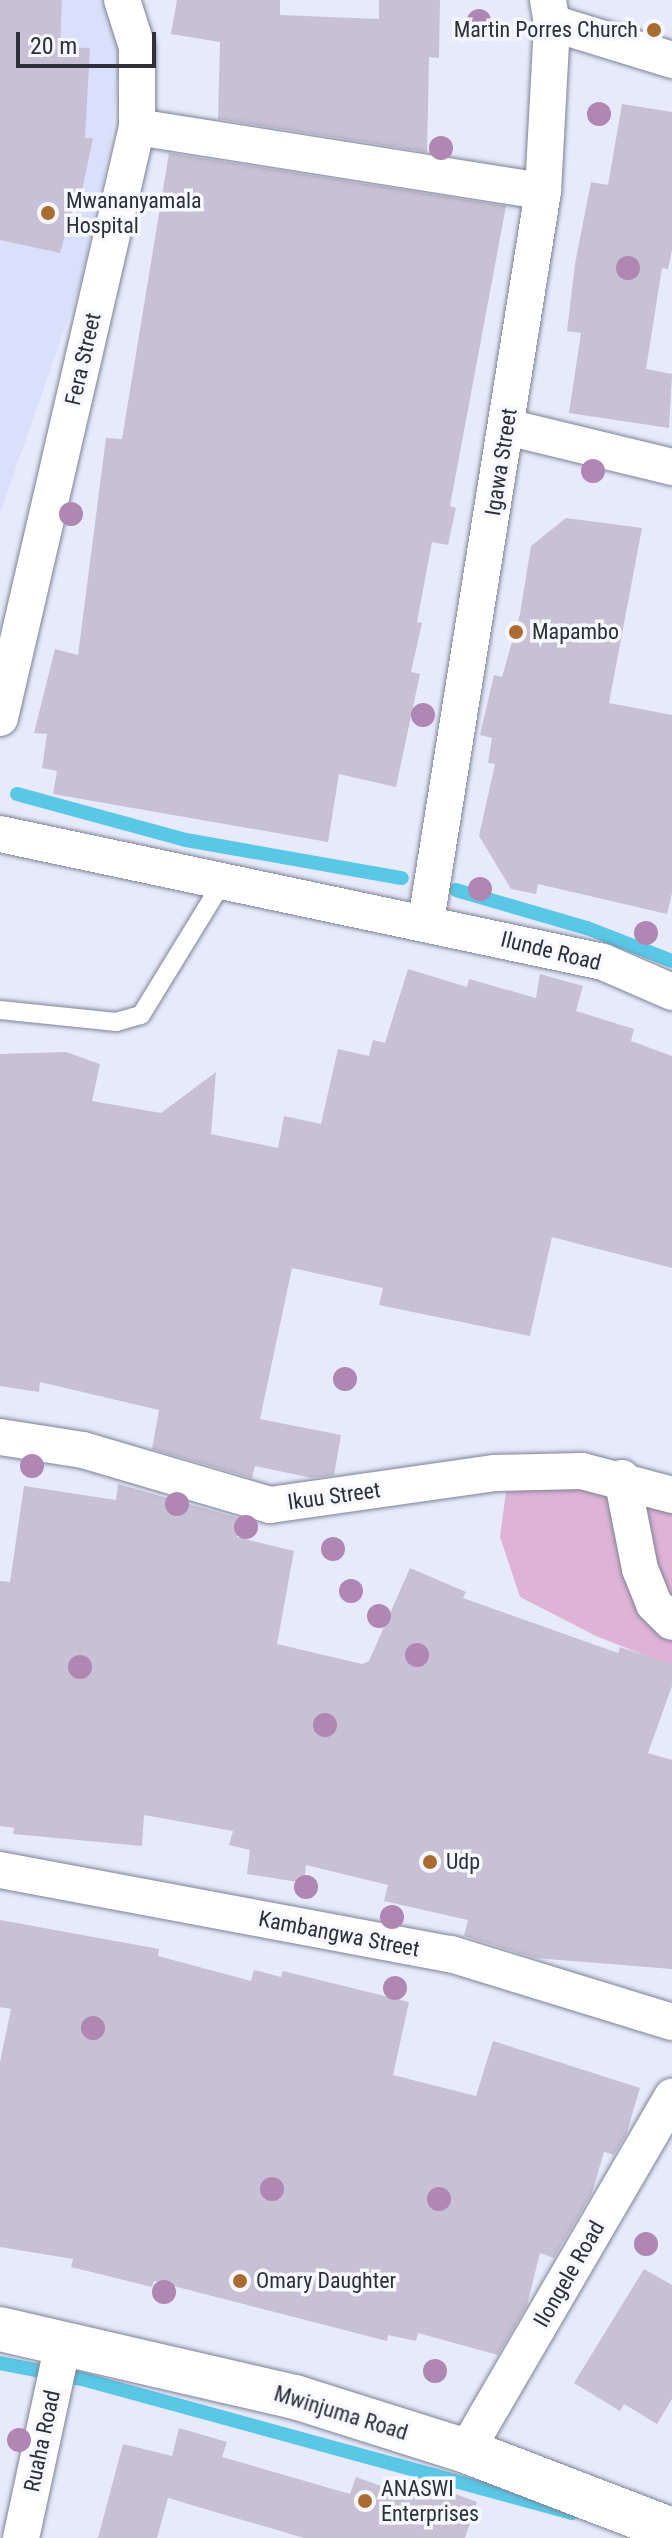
<!DOCTYPE html>
<html>
<head>
<meta charset="utf-8">
<style>
	body { margin:0 }
	#map { position:relative; width:672px; height:2538px; overflow:hidden; background:#e7eafb; font-family:"Roboto Condensed",sans-serif }
	div>[style] { position:absolute }
	.built>* { inset:0; background:#dae0fc }
	.green>* { inset:0; background:#dfb3d5 }
	.stream>* { height:14px; margin:-7px; padding:0 7px; transform-origin:7px; border-radius:7px; background:#59c7e5 }
	.building>* { inset:0; background:#c8c0d4 }
	.roads { filter:drop-shadow(0 0 2px #7e8295) drop-shadow(0 0 2px #7e8295) }
	.lane>* { height:18px; margin:-9px; padding:0 9px; transform-origin:9px; border-radius:9px; background:#fff }
	.street>* { height:36px; margin:-18px; padding:0 18px; transform-origin:18px; border-radius:18px; background:#fff }
	.secondary>* { height:44px; margin:-22px; padding:0 22px; transform-origin:22px; border-radius:22px; background:#fff }
	.trees>* { width:24px; height:24px; margin:-12px; border-radius:50%; background:#b086b2 }
	.dots>* { width:22px; height:22px; translate:-50% -50%; box-sizing:border-box; border:4px solid #f7f8fd; border-radius:50% }
	span { translate:-50% -50%; white-space:nowrap; text-align:center; line-height:1.15; -webkit-text-stroke:7px #f7f8fd; paint-order:stroke }
	.poi-label { font-size:22px; color:#2e2f38 }
	.right { translate:-100% -50%; text-align:right }
	.left { translate:0 -50%; text-align:left }
	.street-label { font-size:22px; color:#2e2f38 }
	.scale { position:absolute; left:16px; top:32px; width:140px; height:36px; box-sizing:border-box; border:4px solid #2e2f38; border-top:0; padding-left:10px; font-size:24px; line-height:28px; white-space:nowrap; color:#2e2f38; -webkit-text-stroke:6px #f7f8fd; paint-order:stroke }
</style>
</head>
<body>
<div id="map">
	<div class="built">
		<div style="clip-path:polygon(0 0,126px 0,111px 141px,80px 285px,0 513px)"></div>
	</div>
	<div class="green">
		<div style="clip-path:polygon(565px 1486px,672px 1511px,672px 1666px,596px 1636px,520px 1597px,500px 1537px,506px 1492px)"></div>
	</div>
	<div class="stream">
		<div style="left:17px;top:794px;width:175px;rotate:15.2deg"></div>
		<div style="left:186px;top:840px;width:219px;rotate:10deg"></div>
		<div style="left:456px;top:890px;width:136px;rotate:16.2deg"></div>
		<div style="left:587px;top:928px;width:91px;rotate:21.2deg"></div>
		<div style="left:0;top:2363px;width:84px;rotate:11deg"></div>
		<div style="left:82px;top:2379px;width:508px;rotate:15.29deg"></div>
	</div>
	<div class="building">
		<div style="clip-path:polygon(0 0,62px 0,60px 47px,90px 48px,85px 138px,93px 138px,81px 195px,77px 194px,60px 253px,0 240px)"></div>
		<div style="clip-path:polygon(177px 0,280px 0,280px 15px,379px 19px,379px 0,440px 0,439px 58px,429px 57px,427px 152px,218px 119px,220px 42px,171px 34px)"></div>
		<div style="clip-path:polygon(622px 104px,672px 112px,672px 250px,668px 269px,662px 268px,646px 369px,672px 374px,669px 428px,569px 413px,581px 333px,567px 331px,575px 264px,591px 182px,608px 185px)"></div>
		<div style="clip-path:polygon(169px 153px,506px 206px,450px 506px,456px 508px,448px 545px,432px 542px,417px 622px,422px 623px,411px 672px,420px 674px,396px 787px,339px 774px,328px 842px,53px 794px,57px 771px,42px 768px,47px 734px,34px 733px,55px 649px,78px 655px,106px 438px,122px 439px)"></div>
		<div style="clip-path:polygon(566px 518px,642px 528px,609px 703px,672px 715px,672px 893px,667px 914px,538px 884px,536px 894px,511px 889px,479px 836px,495px 764px,488px 763px,492px 738px,480px 735px,494px 675px,502px 677px,520px 614px,531px 546px)"></div>
		<div style="clip-path:polygon(408px 969px,467px 987px,469px 979px,536px 998px,540px 974px,583px 986px,576px 1011px,634px 1029px,631px 1041px,672px 1056px,672px 1268px,552px 1237px,530px 1336px,379px 1305px,383px 1288px,292px 1268px,260px 1419px,341px 1435px,334px 1475px,312px 1478px,255px 1466px,252px 1478px,152px 1449px,159px 1410px,40px 1382px,39px 1392px,0 1386px,0 1054px,66px 1052px,100px 1064px,92px 1101px,161px 1113px,216px 1072px,211px 1134px,278px 1148px,284px 1116px,321px 1124px,338px 1049px,369px 1056px,373px 1040px,385px 1043px)"></div>
		<div style="clip-path:polygon(118px 1484px,242px 1519px,237px 1537px,294px 1551px,277px 1644px,362px 1664px,369px 1661px,410px 1568px,466px 1592px,463px 1598px,618px 1653px,620px 1647px,672px 1664px,672px 1686px,648px 1753px,672px 1760px,672px 1969px,535px 1958px,464px 1936px,468px 1920px,384px 1901px,388px 1885px,306px 1865px,304px 1883px,247px 1874px,250px 1850px,229px 1845px,233px 1831px,144px 1815px,142px 1846px,13px 1834px,14px 1828px,0 1826px,0 1581px,10px 1582px,24px 1486px,116px 1500px)"></div>
		<div style="clip-path:polygon(0 1920px,159px 1949px,158px 1956px,251px 1981px,254px 1970px,281px 1977px,283px 1971px,409px 2002px,393px 2075px,476px 2096px,493px 2041px,640px 2088px,626px 2135px,614px 2155px,604px 2152px,592px 2193px,554px 2258px,540px 2253px,527px 2305px,498px 2355px,418px 2333px,416px 2341px,388px 2335px,387px 2341px,154px 2281px,152px 2287px,71px 2267px,73px 2259px,0 2247px,0 2062px,11px 2009px,0 2007px)"></div>
		<div style="clip-path:polygon(644px 2269px,672px 2285px,672px 2399px,657px 2424px,624px 2404px,620px 2411px,574px 2383px)"></div>
		<div style="clip-path:polygon(179px 2428px,227px 2442px,222px 2457px,350px 2494px,356px 2477px,403px 2494px,409px 2477px,477px 2502px,465px 2538px,304px 2538px,168px 2498px,157px 2538px,98px 2538px,123px 2444px,172px 2456px)"></div>
	</div>
	<div class="roads">
		<div class="lane">
			<div style="left:0;top:1010px;width:117px;rotate:5.9deg"></div>
			<div style="left:116px;top:1022px;width:26px;rotate:-16deg"></div>
			<div style="left:141px;top:1015px;width:157px;rotate:-58.5deg"></div>
		</div>
		<div class="street">
			<div style="left:552px;top:23px;width:126px;rotate:17.1deg"></div>
			<div style="left:137px;top:127px;width:411px;rotate:9deg"></div>
			<div style="left:507px;top:427px;width:170px;rotate:13.6deg"></div>
			<div style="left:0;top:718px;width:607px;rotate:-76.95deg"></div>
			<div style="left:137px;top:127px;width:80px;rotate:-90deg"></div>
			<div style="left:137px;top:47px;width:49px;rotate:-107.7deg"></div>
			<div style="left:0;top:834px;width:616px;rotate:11.98deg"></div>
			<div style="left:603px;top:962px;width:75px;rotate:23.5deg"></div>
			<div style="left:426px;top:921px;width:739px;rotate:-80.89deg"></div>
			<div style="left:543px;top:191px;width:168px;rotate:-86.9deg"></div>
			<div style="left:552px;top:23px;width:23px;rotate:-100deg"></div>
			<div style="left:0;top:1437px;width:84px;rotate:8.9deg"></div>
			<div style="left:83px;top:1450px;width:195px;rotate:16.4deg"></div>
			<div style="left:270px;top:1505px;width:226px;rotate:-8.1deg"></div>
			<div style="left:494px;top:1473px;width:88px;rotate:-1.3deg"></div>
			<div style="left:582px;top:1471px;width:93px;rotate:14.9deg"></div>
			<div style="left:622px;top:1478px;width:93px;rotate:78.8deg"></div>
			<div style="left:640px;top:1569px;width:38px;rotate:68deg"></div>
			<div style="left:654px;top:1604px;width:25px;rotate:45deg"></div>
			<div style="left:0;top:1870px;width:459px;rotate:10.6deg"></div>
			<div style="left:451px;top:1954px;width:231px;rotate:17.1deg"></div>
			<div style="left:466px;top:2451px;width:410px;rotate:-59.8deg"></div>
			<div style="left:21px;top:2538px;width:198px;rotate:-77.8deg"></div>
		</div>
		<div class="secondary">
			<div style="left:0;top:2329px;width:303px;rotate:13deg"></div>
			<div style="left:295px;top:2397px;width:179px;rotate:17.5deg"></div>
			<div style="left:466px;top:2451px;width:221px;rotate:21deg"></div>
		</div>
	</div>
	<div class="trees">
		<div style="left:479px;top:21px"></div>
		<div style="left:599px;top:114px"></div>
		<div style="left:441px;top:148px"></div>
		<div style="left:628px;top:268px"></div>
		<div style="left:593px;top:471px"></div>
		<div style="left:71px;top:514px"></div>
		<div style="left:423px;top:715px"></div>
		<div style="left:480px;top:889px"></div>
		<div style="left:646px;top:933px"></div>
		<div style="left:345px;top:1379px"></div>
		<div style="left:32px;top:1466px"></div>
		<div style="left:177px;top:1504px"></div>
		<div style="left:246px;top:1527px"></div>
		<div style="left:333px;top:1549px"></div>
		<div style="left:351px;top:1591px"></div>
		<div style="left:379px;top:1616px"></div>
		<div style="left:417px;top:1655px"></div>
		<div style="left:80px;top:1667px"></div>
		<div style="left:325px;top:1725px"></div>
		<div style="left:306px;top:1887px"></div>
		<div style="left:392px;top:1917px"></div>
		<div style="left:395px;top:1988px"></div>
		<div style="left:93px;top:2028px"></div>
		<div style="left:272px;top:2189px"></div>
		<div style="left:439px;top:2199px"></div>
		<div style="left:646px;top:2244px"></div>
		<div style="left:164px;top:2292px"></div>
		<div style="left:435px;top:2371px"></div>
		<div style="left:19px;top:2440px"></div>
	</div>
	<div class="dots">
		<div style="left:654px;top:30px;background:#ab6c33"></div>
		<div style="left:48px;top:213px;background:#ab6c33"></div>
		<div style="left:516px;top:632px;background:#ab6c33"></div>
		<div style="left:430px;top:1862px;background:#ab6c33"></div>
		<div style="left:240px;top:2281px;background:#ab6c33"></div>
		<div style="left:365px;top:2501px;background:#ab6c33"></div>
	</div>
	<div class="poi-label">
		<span class="right" style="left:638px;top:30px">Martin Porres Church</span>
		<span class="left" style="left:66px;top:213px">Mwananyamala<br>Hospital</span>
		<span class="left" style="left:532px;top:632px">Mapambo</span>
		<span class="left" style="left:446px;top:1862px">Udp</span>
		<span class="left" style="left:256px;top:2281px">Omary Daughter</span>
		<span class="left" style="left:381px;top:2501px">ANASWI<br>Enterprises</span>
	</div>
	<div class="street-label">
		<span style="left:83px;top:359px;rotate:-77deg">Fera Street</span>
		<span style="left:501px;top:462px;rotate:-81deg">Igawa Street</span>
		<span style="left:551px;top:951px;rotate:14deg">Ilunde Road</span>
		<span style="left:334px;top:1496px;rotate:-8deg">Ikuu Street</span>
		<span style="left:339px;top:1934px;rotate:11deg">Kambangwa Street</span>
		<span style="left:569px;top:2274px;rotate:-60deg">Ilongele Road</span>
		<span style="left:341px;top:2413px;rotate:17deg">Mwinjuma Road</span>
		<span style="left:42px;top:2441px;rotate:-78deg">Ruaha Road</span>
	</div>
	<div class="scale">20 m</div>
</div>
</body>
</html>
